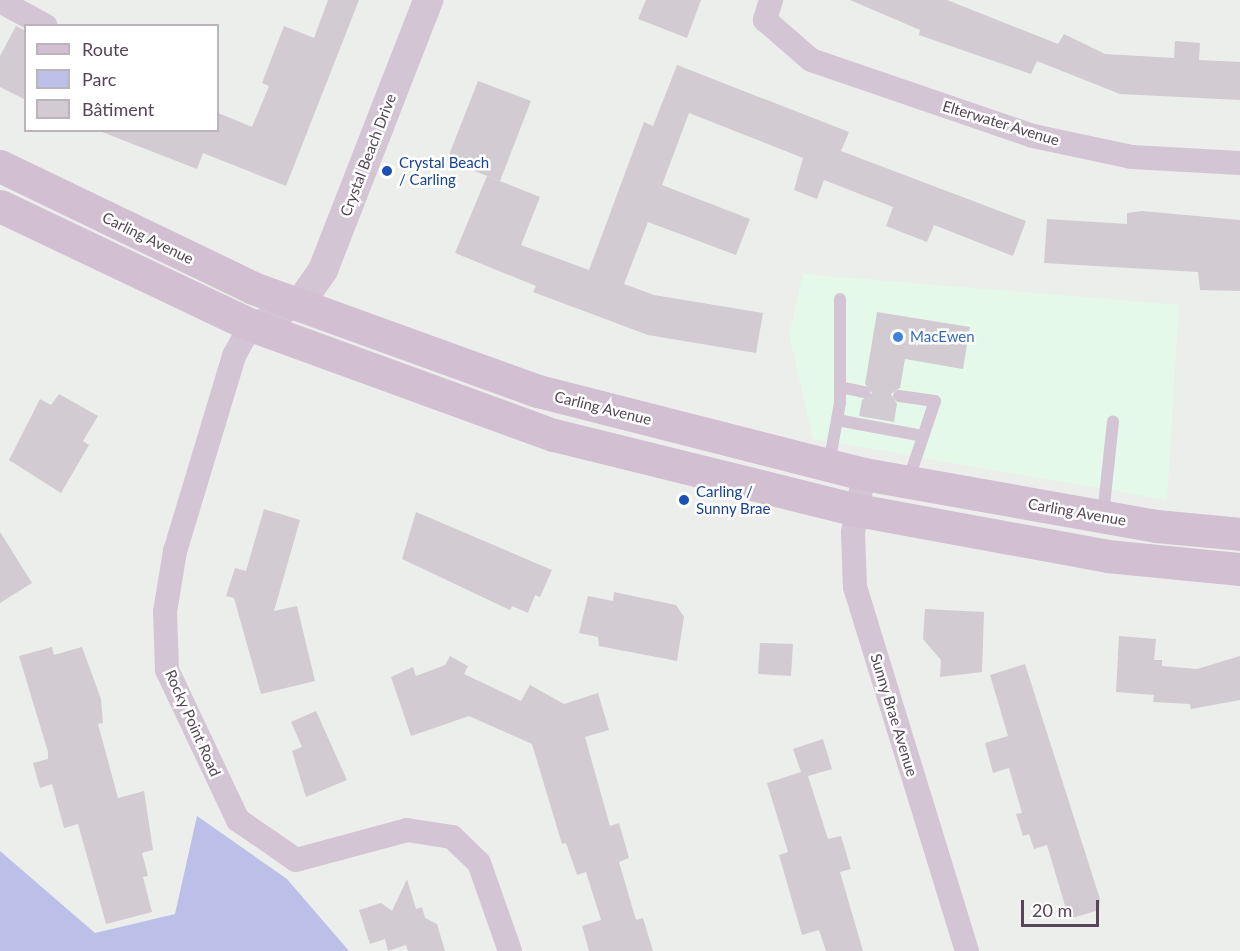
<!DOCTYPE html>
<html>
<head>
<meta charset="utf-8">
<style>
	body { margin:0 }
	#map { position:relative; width:1240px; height:951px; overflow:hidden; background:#eceeeb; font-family:Lato,sans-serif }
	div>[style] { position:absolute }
	.commercial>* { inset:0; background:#e4f9e9 }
	.green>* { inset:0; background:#bcc0e9 }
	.building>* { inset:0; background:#d2cbd1 }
	.service>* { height:12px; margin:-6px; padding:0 6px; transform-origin:6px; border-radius:6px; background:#d4c5d4 }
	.minor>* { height:24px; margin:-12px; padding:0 12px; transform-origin:12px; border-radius:12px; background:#d4c5d4 }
	.tertiary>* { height:30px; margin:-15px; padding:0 15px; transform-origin:15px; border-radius:15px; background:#d4c5d4 }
	.secondary>* { height:33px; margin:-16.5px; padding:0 16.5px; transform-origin:16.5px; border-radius:16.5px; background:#d3bfd2 }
	.dots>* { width:16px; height:16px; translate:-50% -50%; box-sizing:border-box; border:3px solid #fff; border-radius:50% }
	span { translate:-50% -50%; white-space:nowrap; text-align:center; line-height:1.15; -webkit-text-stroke:5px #fff; paint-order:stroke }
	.street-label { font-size:15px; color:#564556 }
	.transit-label { font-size:15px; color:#164399 }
	.left { translate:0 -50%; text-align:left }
	.shop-label { font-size:15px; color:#366cbe }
	.legend { position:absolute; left:24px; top:24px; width:195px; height:108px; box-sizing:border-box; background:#fff; border:2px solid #bbb5bb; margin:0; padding:8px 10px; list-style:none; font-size:18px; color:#564556 }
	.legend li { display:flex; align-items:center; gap:12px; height:30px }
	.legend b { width:30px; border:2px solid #bbb5bb }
	.scale { position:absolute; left:1021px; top:900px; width:78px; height:27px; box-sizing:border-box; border:3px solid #564556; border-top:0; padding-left:8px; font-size:18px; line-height:21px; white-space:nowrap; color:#564556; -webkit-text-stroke:4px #fff; paint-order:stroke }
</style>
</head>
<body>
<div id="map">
	<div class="commercial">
		<div style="clip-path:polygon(803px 274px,1179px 305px,1167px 500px,813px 439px,789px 334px)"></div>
	</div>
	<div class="green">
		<div style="clip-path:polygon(197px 816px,287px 879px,349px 951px,0 951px,0 851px,95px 933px,175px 914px)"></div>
	</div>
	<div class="building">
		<div style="clip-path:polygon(328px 0,359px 0,286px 186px,203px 153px,197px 169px,102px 132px,218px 130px,218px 113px,252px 127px,269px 86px,262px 83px,284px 26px,314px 38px)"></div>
		<div style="clip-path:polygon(646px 0,701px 0,687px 38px,638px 19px)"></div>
		<div style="clip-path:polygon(850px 0,947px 0,1058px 44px,1064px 34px,1105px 54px,1174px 58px,1175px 41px,1200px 43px,1199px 60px,1240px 62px,1240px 100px,1120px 94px,1037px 61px,1031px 74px,919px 35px,920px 30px)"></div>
		<div style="clip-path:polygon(16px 26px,26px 31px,26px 100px,0 87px,0 56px)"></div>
		<div style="clip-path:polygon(677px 65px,849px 132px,841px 151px,1026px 221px,1013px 256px,934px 225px,927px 242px,886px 226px,893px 207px,824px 180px,817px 199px,794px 190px,803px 158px,689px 113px,662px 185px,750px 219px,736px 255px,648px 222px,624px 284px,654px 295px,763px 313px,756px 353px,648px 335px,533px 292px,536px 286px,455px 253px,487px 176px,540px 197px,521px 245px,589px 270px,644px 122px,653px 126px)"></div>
		<div style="clip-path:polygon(478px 81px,531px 101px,500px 181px,447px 160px)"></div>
		<div style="clip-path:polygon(1142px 211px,1240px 220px,1240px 291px,1200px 290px,1198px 272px,1044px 263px,1047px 219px,1127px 224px,1127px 213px)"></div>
		<div style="clip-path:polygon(877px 312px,970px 327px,963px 369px,905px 359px,900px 388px,891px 394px,897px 404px,894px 422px,859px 416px,862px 400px,872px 393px,865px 384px)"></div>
		<div style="clip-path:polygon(59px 394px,98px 416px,83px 441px,89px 445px,61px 493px,9px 460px,40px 399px,51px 405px)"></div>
		<div style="clip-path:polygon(264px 509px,300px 520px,274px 611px,297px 606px,315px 681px,261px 694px,234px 598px,226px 596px,235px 568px,246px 571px)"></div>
		<div style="clip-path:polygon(416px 512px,552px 570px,540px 597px,535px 595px,528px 613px,512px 606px,510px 610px,402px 559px)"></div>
		<div style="clip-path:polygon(0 532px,32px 583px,0 603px)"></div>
		<div style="clip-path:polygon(614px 592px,676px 605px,684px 617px,677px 661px,599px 646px,598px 637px,579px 633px,588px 596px,613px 601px)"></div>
		<div style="clip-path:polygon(925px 609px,984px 612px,982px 672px,940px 677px,941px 660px,923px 639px)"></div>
		<div style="clip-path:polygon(1119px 636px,1156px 639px,1154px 660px,1162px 660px,1162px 666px,1197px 669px,1240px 656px,1240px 700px,1191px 709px,1190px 704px,1153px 702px,1154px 695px,1116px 692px)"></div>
		<div style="clip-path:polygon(760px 643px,793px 644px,791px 676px,758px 674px)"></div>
		<div style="clip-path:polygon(52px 647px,54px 655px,82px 647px,101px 699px,103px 723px,98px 724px,118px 798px,144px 791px,153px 850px,142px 853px,148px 876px,143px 877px,152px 912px,106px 924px,78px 824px,64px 828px,52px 784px,40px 788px,33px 763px,48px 759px,48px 752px,19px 656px)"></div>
		<div style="clip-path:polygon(450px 656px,468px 666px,464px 674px,521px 701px,530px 685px,564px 704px,598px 693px,609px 730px,585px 737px,610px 826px,619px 823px,629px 858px,619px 862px,636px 920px,643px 918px,653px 951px,589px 951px,582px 926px,601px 920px,586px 872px,577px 875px,566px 843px,562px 844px,532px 744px,469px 716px,411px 736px,391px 677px,413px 667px,416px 676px,445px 665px)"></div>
		<div style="clip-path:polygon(1025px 664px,1100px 899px,1099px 910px,1069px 919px,1047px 845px,1034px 849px,1029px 834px,1023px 836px,1016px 814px,1022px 813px,1009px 768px,993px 773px,985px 743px,1008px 736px,990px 675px)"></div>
		<div style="clip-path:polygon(316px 711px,347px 780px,306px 797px,292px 751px,302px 747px,291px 722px)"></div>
		<div style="clip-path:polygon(823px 739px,832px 769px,808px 776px,828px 839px,841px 836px,851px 869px,840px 872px,863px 951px,826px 951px,819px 930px,802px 935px,779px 855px,788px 852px,767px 783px,801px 772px,793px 749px)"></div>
		<div style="clip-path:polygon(407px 879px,416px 909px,422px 907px,425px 918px,437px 924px,445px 951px,408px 951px,406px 945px,388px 951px,385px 939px,370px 944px,359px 910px,381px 903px,392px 911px)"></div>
	</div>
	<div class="service">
		<div style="left:840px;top:387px;width:25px;rotate:12deg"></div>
		<div style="left:899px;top:396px;width:36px;rotate:8deg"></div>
		<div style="left:935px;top:401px;width:84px;rotate:108.6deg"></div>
		<div style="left:837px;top:420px;width:87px;rotate:10.5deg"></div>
		<div style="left:829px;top:464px;width:62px;rotate:-79.8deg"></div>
		<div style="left:840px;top:403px;width:104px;rotate:-90deg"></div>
		<div style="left:1103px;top:515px;width:94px;rotate:-83.9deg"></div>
	</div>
	<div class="minor">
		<div style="left:771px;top:0;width:21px;rotate:107deg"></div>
		<div style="left:765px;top:20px;width:61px;rotate:41deg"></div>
		<div style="left:811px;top:60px;width:235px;rotate:18.9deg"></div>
		<div style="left:1033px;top:136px;width:101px;rotate:12deg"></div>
		<div style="left:1132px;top:157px;width:108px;rotate:3.2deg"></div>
		<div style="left:0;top:1px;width:52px;rotate:28.5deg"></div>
		<div style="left:298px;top:306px;width:51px;rotate:158deg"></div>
		<div style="left:251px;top:325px;width:35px;rotate:119deg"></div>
		<div style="left:234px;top:356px;width:204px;rotate:106.8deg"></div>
		<div style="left:175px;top:551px;width:62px;rotate:99.3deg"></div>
		<div style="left:165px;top:612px;width:58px;rotate:88deg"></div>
		<div style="left:167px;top:670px;width:166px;rotate:64.7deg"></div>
		<div style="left:238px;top:820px;width:70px;rotate:34.6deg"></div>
		<div style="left:296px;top:860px;width:115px;rotate:-15.1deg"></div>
		<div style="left:407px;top:830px;width:46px;rotate:8.8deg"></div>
		<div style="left:452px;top:837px;width:37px;rotate:44deg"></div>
		<div style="left:479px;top:863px;width:93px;rotate:70.6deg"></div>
		<div style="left:864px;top:474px;width:60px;rotate:100.6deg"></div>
		<div style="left:853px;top:533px;width:54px;rotate:87.9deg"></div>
		<div style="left:855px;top:587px;width:381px;rotate:72.9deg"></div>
	</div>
	<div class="tertiary">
		<div style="left:298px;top:306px;width:44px;rotate:-55.2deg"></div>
		<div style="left:323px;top:270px;width:290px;rotate:-68.7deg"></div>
	</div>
	<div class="secondary">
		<div style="left:0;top:166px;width:281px;rotate:25.7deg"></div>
		<div style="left:253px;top:288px;width:303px;rotate:19.9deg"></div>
		<div style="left:538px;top:391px;width:336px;rotate:14.3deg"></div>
		<div style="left:864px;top:474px;width:297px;rotate:10.1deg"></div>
		<div style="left:1156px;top:526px;width:84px;rotate:5.4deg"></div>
		<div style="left:0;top:206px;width:278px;rotate:25.4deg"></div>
		<div style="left:251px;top:325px;width:322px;rotate:20deg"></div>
		<div style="left:554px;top:435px;width:312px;rotate:13.9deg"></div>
		<div style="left:857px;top:510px;width:254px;rotate:10.4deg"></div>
		<div style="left:1107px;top:556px;width:134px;rotate:5.6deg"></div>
	</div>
	<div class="dots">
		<div style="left:387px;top:171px;background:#1a4fb4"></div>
		<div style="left:898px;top:337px;background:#3f7fe0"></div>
		<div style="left:684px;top:500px;background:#1a4fb4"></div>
	</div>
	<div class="street-label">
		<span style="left:1001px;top:123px;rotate:17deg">Elterwater Avenue</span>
		<span style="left:368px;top:155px;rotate:-69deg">Crystal Beach Drive</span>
		<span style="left:148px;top:238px;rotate:26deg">Carling Avenue</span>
		<span style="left:603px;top:408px;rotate:14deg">Carling Avenue</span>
		<span style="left:1077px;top:512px;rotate:10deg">Carling Avenue</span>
		<span style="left:894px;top:715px;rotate:73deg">Sunny Brae Avenue</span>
		<span style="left:193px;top:723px;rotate:66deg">Rocky Point Road</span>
	</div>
	<div class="transit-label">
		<span class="left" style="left:399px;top:171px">Crystal Beach<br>/ Carling</span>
		<span class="left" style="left:696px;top:500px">Carling /<br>Sunny Brae</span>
	</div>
	<div class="shop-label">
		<span class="left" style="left:910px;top:337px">MacEwen</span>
	</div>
	<ul class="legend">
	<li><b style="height:8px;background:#d3bfd2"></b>Route</li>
	<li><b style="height:16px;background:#bcc0e9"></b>Parc</li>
	<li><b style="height:16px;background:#d2cbd1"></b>Bâtiment</li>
	</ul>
	<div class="scale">20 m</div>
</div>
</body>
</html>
